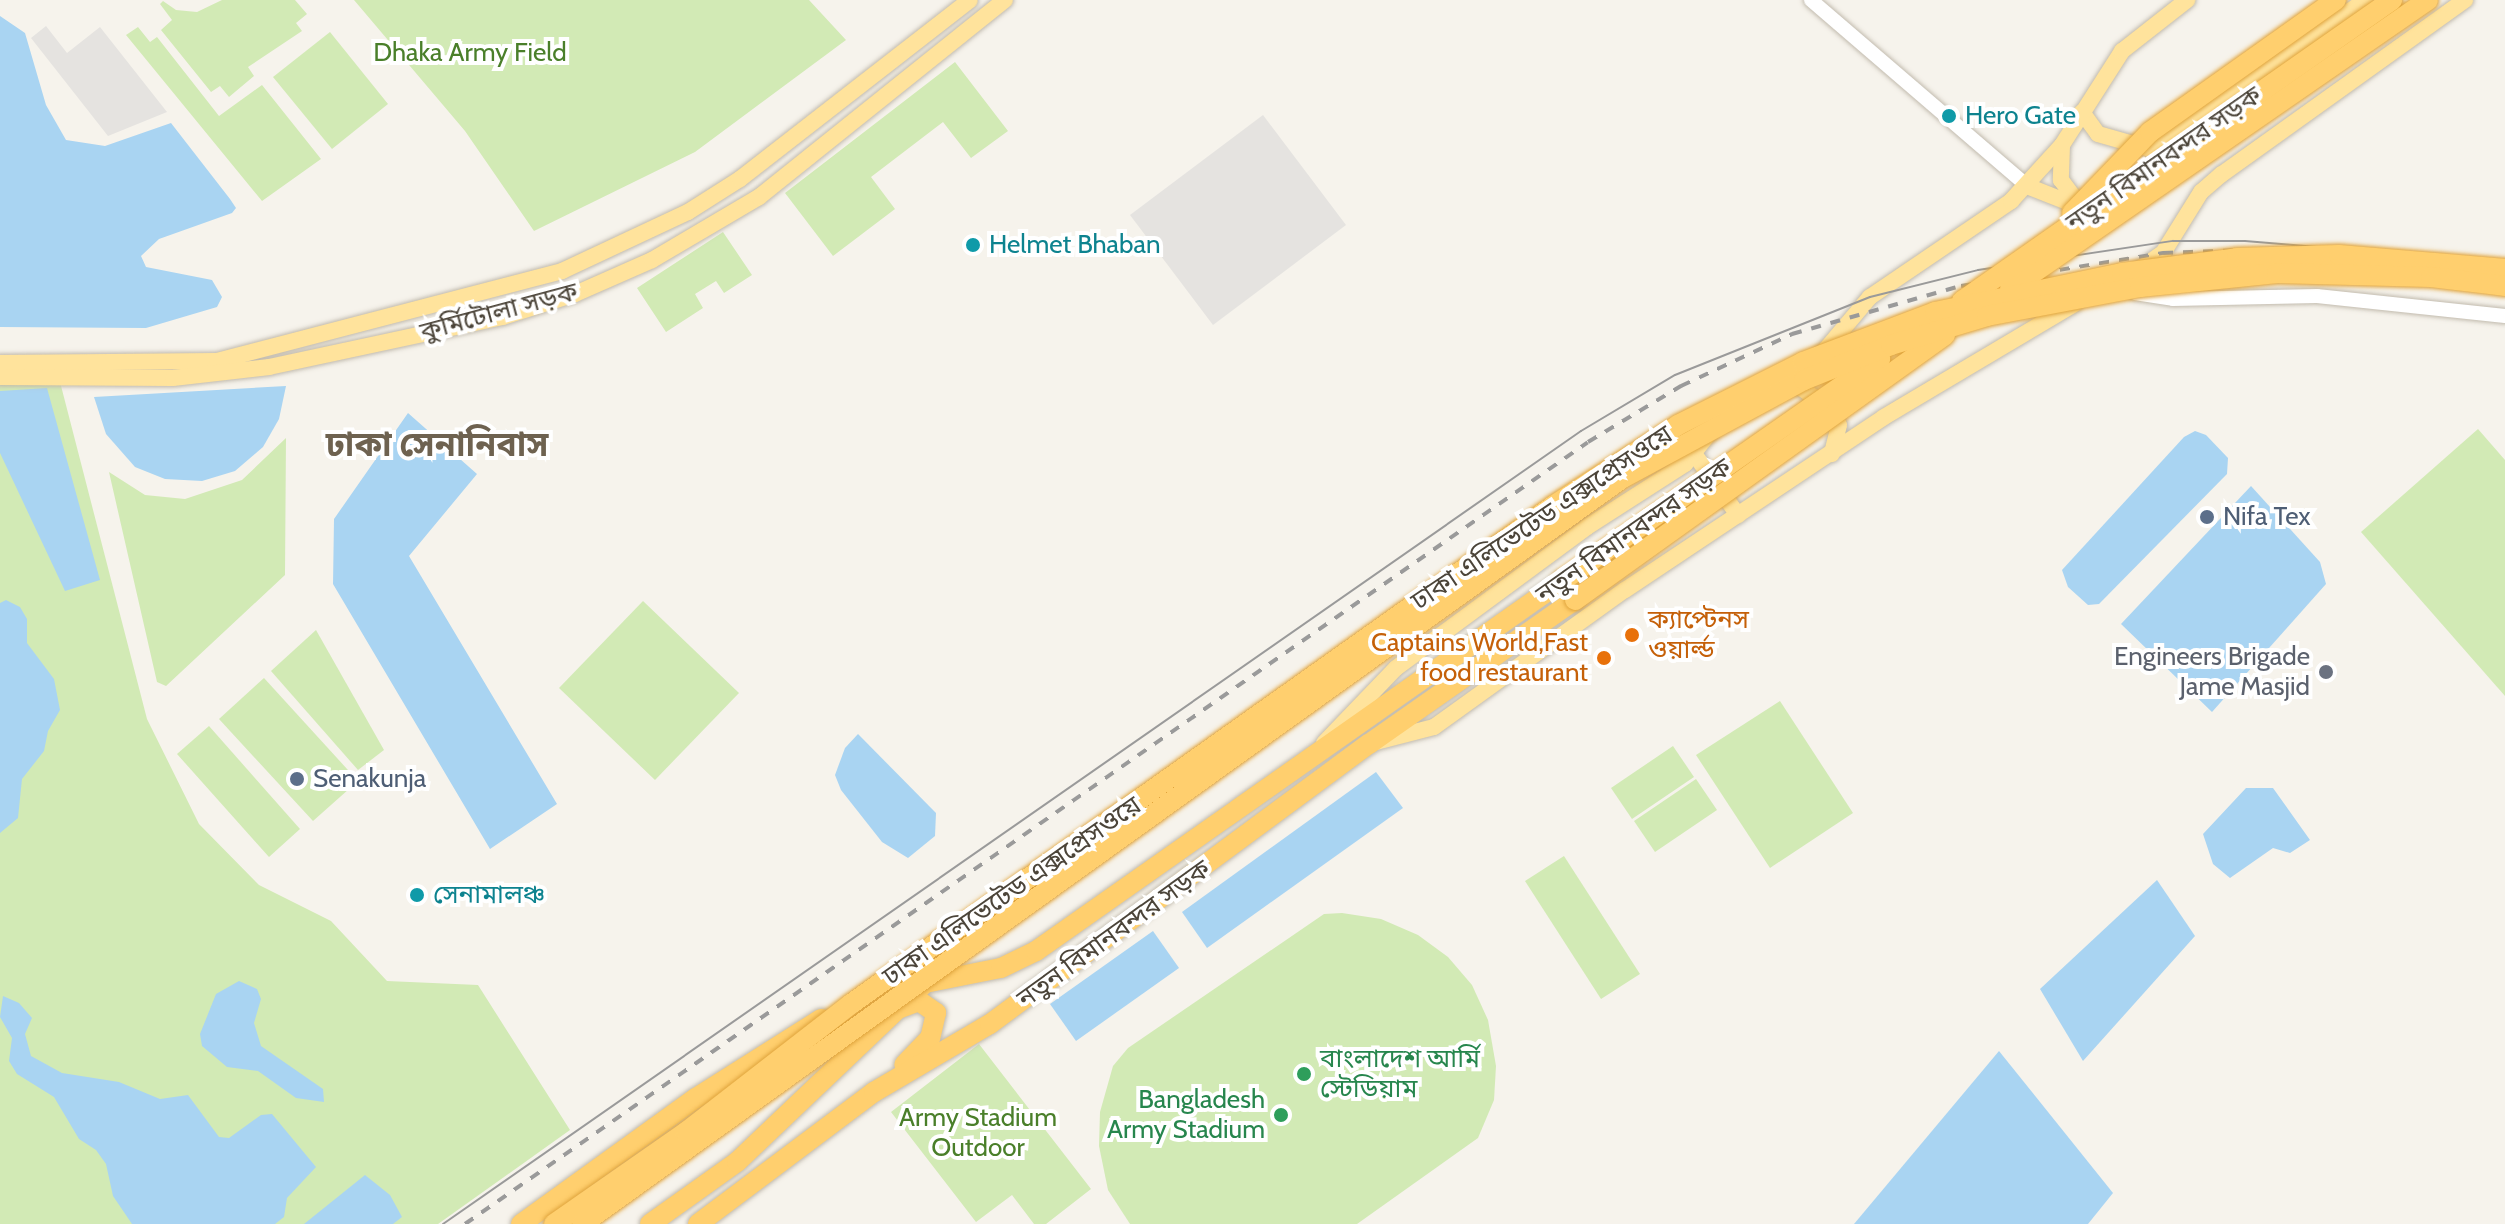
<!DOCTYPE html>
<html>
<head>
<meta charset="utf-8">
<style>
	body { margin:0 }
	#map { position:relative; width:2505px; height:1224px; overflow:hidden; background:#f6f3ec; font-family:Cabin,"Noto Sans Bengali",sans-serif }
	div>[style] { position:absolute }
	.green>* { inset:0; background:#d2eab5 }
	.parking>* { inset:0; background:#e5e3e0 }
	.water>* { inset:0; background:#a9d4f2 }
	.roads { filter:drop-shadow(0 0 2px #c2bbae) drop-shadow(0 0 2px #c2bbae) }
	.minor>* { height:14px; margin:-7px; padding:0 7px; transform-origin:7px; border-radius:7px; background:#fff }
	.major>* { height:16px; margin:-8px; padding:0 8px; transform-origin:8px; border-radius:8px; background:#ffe39c }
	.highway>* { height:20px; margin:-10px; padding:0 10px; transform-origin:10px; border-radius:10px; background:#ffcf6e }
	.tram>* { height:2px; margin:-1px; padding:0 1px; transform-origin:1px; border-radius:1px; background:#9a9a9a }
	.rail>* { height:4px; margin-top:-2px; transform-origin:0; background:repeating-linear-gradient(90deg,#9a9a9a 0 10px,transparent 0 20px) }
	.bridges { filter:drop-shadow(0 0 2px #e0a43c) drop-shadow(0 0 2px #e0a43c) }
	.highway-bridge>* { height:20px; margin:-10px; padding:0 10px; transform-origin:10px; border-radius:10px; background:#ffcf6e }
	.dots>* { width:22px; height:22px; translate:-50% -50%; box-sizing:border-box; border:4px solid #fff; border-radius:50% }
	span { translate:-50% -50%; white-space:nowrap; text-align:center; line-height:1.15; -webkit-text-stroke:8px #fff; paint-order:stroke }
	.park-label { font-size:26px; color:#4a7f2a }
	.culture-label { font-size:26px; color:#0d838f }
	.left { translate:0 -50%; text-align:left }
	.street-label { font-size:26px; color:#4b4439 }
	.service-label { font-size:26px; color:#4e5e75 }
	.food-label { font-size:26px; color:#c56008 }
	.right { translate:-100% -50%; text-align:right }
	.worship-label { font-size:26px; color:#5b616d }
	.leisure-label { font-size:26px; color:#27864d }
	.district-label { font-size:34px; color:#6e6250; font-weight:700 }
</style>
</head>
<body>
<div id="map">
	<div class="green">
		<div style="clip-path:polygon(222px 0,295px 0,307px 14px,296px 23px,302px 31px,248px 67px,254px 76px,229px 97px,220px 86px,211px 92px,161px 30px,172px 20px,160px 4px,163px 1px,176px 10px,197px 12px)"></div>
		<div style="clip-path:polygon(354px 0,809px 0,846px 40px,695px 152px,534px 231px,465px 131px)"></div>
		<div style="clip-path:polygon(138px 27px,150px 42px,157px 37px,219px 116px,262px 85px,321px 159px,262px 201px,126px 35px)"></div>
		<div style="clip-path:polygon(330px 32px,388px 104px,332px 149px,273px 77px)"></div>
		<div style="clip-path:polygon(955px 62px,1008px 131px,971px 158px,943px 122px,871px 177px,895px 209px,833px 256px,785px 193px)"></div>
		<div style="clip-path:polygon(723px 232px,752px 275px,724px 293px,716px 281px,695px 294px,703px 308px,666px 332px,637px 288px)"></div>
		<div style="clip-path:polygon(59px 378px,147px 719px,199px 824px,259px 885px,331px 921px,387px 981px,478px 985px,570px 1130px,438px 1224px,0 1224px,0 379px)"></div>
		<div style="clip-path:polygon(2478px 429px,2505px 460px,2505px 696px,2361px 532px)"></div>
		<div style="clip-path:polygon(286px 438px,285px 575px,166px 686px,157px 682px,109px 472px,145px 495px,185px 499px,242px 480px)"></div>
		<div style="clip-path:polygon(643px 601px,739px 693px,655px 780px,559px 688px)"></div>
		<div style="clip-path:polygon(316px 630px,384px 750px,358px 770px,271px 671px)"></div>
		<div style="clip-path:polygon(264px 678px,358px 781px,313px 821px,219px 719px)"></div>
		<div style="clip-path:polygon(1780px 701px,1853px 813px,1770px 868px,1696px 755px)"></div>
		<div style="clip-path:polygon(209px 726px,300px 829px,269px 857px,177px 754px)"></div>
		<div style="clip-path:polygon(1673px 746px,1694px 777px,1632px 819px,1611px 788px)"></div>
		<div style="clip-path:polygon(1696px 779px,1717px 810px,1655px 852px,1634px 821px)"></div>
		<div style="clip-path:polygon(1564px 856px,1640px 974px,1601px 999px,1525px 881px)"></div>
		<div style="clip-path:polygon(1342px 913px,1381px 919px,1418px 935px,1448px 957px,1472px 985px,1488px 1020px,1496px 1066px,1494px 1100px,1478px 1138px,1357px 1224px,1130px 1224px,1108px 1190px,1099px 1146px,1100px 1112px,1113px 1066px,1128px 1048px,1324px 914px)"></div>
		<div style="clip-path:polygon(979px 1044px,1091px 1189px,1046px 1224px,1034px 1224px,1012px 1195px,976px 1222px,891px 1112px)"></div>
	</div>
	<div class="parking">
		<div style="clip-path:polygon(46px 26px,67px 53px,100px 27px,167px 112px,108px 136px,31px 38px)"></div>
		<div style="clip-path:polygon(1263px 115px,1346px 225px,1213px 325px,1130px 215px)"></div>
	</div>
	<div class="water">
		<div style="clip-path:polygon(0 16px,25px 33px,46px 105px,66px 140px,105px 146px,171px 123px,230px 199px,236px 208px,232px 213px,159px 239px,141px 256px,146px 267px,212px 280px,222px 297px,217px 307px,146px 328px,0 327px)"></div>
		<div style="clip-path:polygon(286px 386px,279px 419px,263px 447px,235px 471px,202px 481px,165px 479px,135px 467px,106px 434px,94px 397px)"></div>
		<div style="clip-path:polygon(47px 388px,100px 580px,65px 591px,0 453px,0 391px)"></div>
		<div style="clip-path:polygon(408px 413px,477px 474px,409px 556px,557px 804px,490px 849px,333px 584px,334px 519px)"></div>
		<div style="clip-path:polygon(2195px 431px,2206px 435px,2228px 458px,2227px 474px,2099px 604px,2088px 605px,2068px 587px,2062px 570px,2184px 437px)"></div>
		<div style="clip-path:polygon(2251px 486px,2320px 562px,2326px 584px,2212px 712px,2121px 624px)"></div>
		<div style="clip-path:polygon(6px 600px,20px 607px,27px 619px,27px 643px,54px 679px,60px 710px,48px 731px,44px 751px,22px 779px,18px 818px,0 833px,0 603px)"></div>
		<div style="clip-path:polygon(858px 734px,936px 813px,935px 836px,908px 858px,882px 842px,841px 790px,835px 775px,845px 748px)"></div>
		<div style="clip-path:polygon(1376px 772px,1403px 808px,1207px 948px,1182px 912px)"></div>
		<div style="clip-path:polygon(2246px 788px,2273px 788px,2310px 840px,2290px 853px,2273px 848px,2230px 878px,2213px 864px,2203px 834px)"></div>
		<div style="clip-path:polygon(2157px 880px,2195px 936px,2083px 1061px,2040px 989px)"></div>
		<div style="clip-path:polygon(1153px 931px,1179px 968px,1076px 1041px,1050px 1004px)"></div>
		<div style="clip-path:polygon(239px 981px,257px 989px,261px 999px,254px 1023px,261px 1046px,323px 1089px,324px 1102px,296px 1098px,258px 1071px,227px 1067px,202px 1046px,200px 1034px,216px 994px)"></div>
		<div style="clip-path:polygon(3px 996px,19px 1003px,32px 1018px,25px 1034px,31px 1056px,62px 1073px,119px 1082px,160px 1099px,188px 1095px,219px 1137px,229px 1138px,261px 1115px,272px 1114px,316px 1167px,287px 1198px,284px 1217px,275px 1224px,132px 1224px,113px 1196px,106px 1164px,96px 1150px,79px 1139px,54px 1097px,17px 1074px,9px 1061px,12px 1038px,0 1017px)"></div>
		<div style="clip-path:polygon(1999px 1051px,2113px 1193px,2088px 1224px,1854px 1224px)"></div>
		<div style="clip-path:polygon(365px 1175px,390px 1195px,402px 1217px,393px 1224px,304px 1224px)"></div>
	</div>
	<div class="roads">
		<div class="minor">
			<div style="left:1811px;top:0;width:285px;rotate:40.7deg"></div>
			<div style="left:2135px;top:293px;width:38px;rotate:9deg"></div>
			<div style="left:2173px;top:299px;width:144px;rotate:-1.2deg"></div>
			<div style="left:2317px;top:296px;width:189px;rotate:6.1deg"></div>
		</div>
		<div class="major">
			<div style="left:2082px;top:112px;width:27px;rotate:54deg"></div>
			<div style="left:2098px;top:134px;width:51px;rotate:15.9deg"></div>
			<div style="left:2062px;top:145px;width:35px;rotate:92deg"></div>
			<div style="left:2061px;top:180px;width:31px;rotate:53deg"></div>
			<div style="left:2155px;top:150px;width:258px;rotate:-35.5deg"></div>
			<div style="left:2027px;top:186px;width:62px;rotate:21.6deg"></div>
			<div style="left:2137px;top:271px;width:32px;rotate:-35deg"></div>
			<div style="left:2163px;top:253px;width:72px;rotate:-58.1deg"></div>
			<div style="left:2201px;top:192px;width:28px;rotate:-41deg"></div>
			<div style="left:2222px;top:174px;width:299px;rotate:-35.6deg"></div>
			<div style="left:1821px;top:355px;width:76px;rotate:-49.8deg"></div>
			<div style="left:1870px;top:297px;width:171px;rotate:-34.2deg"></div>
			<div style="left:2011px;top:201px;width:76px;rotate:-47.7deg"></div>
			<div style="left:2062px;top:145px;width:112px;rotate:-57.4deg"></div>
			<div style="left:2122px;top:51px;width:83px;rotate:-38.1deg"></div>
			<div style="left:0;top:363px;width:217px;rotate:-0.5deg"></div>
			<div style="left:217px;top:361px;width:357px;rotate:-14.6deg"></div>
			<div style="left:562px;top:271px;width:139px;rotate:-25.1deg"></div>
			<div style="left:688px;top:212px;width:62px;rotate:-32.4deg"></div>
			<div style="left:740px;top:179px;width:291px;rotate:-37.9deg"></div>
			<div style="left:0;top:377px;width:173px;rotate:0.3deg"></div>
			<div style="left:173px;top:378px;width:97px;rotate:-6.5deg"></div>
			<div style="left:269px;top:367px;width:239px;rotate:-12.1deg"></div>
			<div style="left:503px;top:317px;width:76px;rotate:-17.7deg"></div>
			<div style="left:575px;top:294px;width:84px;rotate:-23.8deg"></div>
			<div style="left:652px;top:260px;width:124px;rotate:-30.5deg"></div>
			<div style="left:759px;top:197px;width:315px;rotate:-38.7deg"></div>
			<div style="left:1793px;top:382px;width:41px;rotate:36deg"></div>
			<div style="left:1826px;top:406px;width:23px;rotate:56deg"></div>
			<div style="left:1839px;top:425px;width:30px;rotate:104deg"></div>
			<div style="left:1695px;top:455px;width:74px;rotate:54.4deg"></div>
			<div style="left:1324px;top:743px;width:104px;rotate:-46.2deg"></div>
			<div style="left:1396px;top:668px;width:237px;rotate:-36.4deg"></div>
			<div style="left:1587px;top:527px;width:117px;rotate:-32.7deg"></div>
			<div style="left:1685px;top:464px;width:42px;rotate:-51.8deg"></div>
			<div style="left:1372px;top:743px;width:64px;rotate:-14.5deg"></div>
			<div style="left:1434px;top:727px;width:235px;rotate:-35.7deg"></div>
			<div style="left:1625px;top:590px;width:311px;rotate:-33.7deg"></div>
			<div style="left:1884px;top:417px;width:221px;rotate:-30.7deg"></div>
		</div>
		<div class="highway">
			<div style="left:898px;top:1009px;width:22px;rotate:-21deg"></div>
			<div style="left:919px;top:1001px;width:21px;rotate:35deg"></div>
			<div style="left:936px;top:1013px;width:26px;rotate:103deg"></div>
			<div style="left:930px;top:1038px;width:37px;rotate:134deg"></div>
			<div style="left:521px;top:1224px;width:216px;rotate:-35.8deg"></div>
			<div style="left:696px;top:1098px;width:148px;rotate:-32.3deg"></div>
			<div style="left:650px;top:1224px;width:107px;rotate:-35.5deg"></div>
			<div style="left:737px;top:1162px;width:260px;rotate:-43.6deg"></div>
			<div style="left:925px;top:983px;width:77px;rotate:-11.2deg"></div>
			<div style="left:1001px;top:968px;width:39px;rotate:-26deg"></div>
			<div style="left:1036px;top:951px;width:643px;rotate:-35.12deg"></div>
			<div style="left:698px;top:1224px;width:220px;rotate:-36.9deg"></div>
			<div style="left:874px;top:1092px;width:134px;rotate:-30.4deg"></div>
			<div style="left:990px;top:1024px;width:471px;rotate:-36.5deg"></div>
			<div style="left:1369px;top:744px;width:251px;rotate:-35deg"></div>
		</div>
	</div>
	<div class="tram">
		<div style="left:443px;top:1224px;width:1387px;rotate:-34.87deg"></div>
		<div style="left:1581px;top:431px;width:109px;rotate:-30.8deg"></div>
		<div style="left:1675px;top:375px;width:210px;rotate:-21.8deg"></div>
		<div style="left:1870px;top:297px;width:111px;rotate:-14deg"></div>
		<div style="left:1978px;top:270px;width:197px;rotate:-8.5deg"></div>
		<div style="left:2173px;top:241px;width:72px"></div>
		<div style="left:2245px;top:241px;width:121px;rotate:4.7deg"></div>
		<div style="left:2366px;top:251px;width:141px;rotate:9.8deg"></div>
	</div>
	<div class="rail">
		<div style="left:465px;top:1224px;width:1368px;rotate:-34.85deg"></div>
		<div style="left:1588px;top:442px;width:109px;rotate:-31.1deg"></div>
		<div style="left:1681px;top:386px;width:123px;rotate:-25.1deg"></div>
		<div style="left:1792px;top:334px;width:176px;rotate:-15.9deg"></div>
		<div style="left:1961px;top:286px;width:205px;rotate:-9.3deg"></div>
		<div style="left:2163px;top:253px;width:81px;rotate:-2.1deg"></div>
		<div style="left:2244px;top:250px;width:116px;rotate:4.4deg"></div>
		<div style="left:2360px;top:259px;width:147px;rotate:10.2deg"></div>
	</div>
	<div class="bridges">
		<div class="highway-bridge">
			<div style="left:2072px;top:213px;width:112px;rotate:-46.1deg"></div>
			<div style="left:2150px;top:132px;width:228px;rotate:-35.4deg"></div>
			<div style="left:2010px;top:289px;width:508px;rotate:-34.66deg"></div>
			<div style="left:1962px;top:301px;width:525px;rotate:-34.99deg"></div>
			<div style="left:1562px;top:581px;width:388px;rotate:-34.9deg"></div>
			<div style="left:1575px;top:600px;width:455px;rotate:-35.6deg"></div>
			<div style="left:554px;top:1224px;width:161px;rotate:-34.9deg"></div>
			<div style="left:686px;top:1132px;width:209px;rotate:-37.8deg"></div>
			<div style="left:851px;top:1004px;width:861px;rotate:-35.35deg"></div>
			<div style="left:1553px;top:506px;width:149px;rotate:-32.9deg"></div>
			<div style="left:1678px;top:425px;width:140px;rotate:-26.7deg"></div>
			<div style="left:1803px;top:362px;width:141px;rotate:-20.7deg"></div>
			<div style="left:1935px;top:312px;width:191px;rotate:-11.8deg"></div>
			<div style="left:2122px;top:273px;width:116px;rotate:-7.4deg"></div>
			<div style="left:2237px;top:258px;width:102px;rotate:-1.7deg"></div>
			<div style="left:2339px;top:255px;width:167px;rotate:4.8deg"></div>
			<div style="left:582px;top:1224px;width:1278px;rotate:-35.64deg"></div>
			<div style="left:1621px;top:479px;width:208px;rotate:-28.4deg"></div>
			<div style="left:1804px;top:380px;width:94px;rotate:-21.9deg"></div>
			<div style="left:1891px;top:345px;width:100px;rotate:-16.8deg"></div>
			<div style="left:1987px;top:316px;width:156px;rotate:-10.7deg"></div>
			<div style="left:2140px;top:287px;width:138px;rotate:-5.8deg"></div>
			<div style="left:2277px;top:273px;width:154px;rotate:1.5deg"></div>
			<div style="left:2431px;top:277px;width:75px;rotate:6.9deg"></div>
		</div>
	</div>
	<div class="dots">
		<div style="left:1949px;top:116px;background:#0f9aa8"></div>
		<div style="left:973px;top:245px;background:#0f9aa8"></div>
		<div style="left:2207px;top:517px;background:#5c6f8a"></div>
		<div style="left:1632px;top:635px;background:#e8710a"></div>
		<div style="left:1604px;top:658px;background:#e8710a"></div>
		<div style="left:2326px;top:672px;background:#6b7280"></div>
		<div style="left:297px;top:779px;background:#5c6f8a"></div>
		<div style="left:417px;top:895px;background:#0f9aa8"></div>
		<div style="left:1304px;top:1074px;background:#2e9e5b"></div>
		<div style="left:1281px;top:1115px;background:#2e9e5b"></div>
	</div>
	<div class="park-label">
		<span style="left:470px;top:53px">Dhaka Army Field</span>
		<span style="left:978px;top:1133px">Army Stadium<br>Outdoor</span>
	</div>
	<div class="culture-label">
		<span class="left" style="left:1965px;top:116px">Hero Gate</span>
		<span class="left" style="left:989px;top:245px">Helmet Bhaban</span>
		<span class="left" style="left:433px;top:895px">সেনামালঞ্চ</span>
	</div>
	<div class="street-label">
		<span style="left:2164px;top:159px;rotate:-35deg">নতুন বিমানবন্দর সড়ক</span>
		<span style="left:499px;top:312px;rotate:-15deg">কুর্মিটোলা সড়ক</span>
		<span style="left:1542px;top:518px;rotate:-34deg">ঢাকা এলিভেটেড এক্সপ্রেসওয়ে</span>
		<span style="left:1634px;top:531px;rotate:-35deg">নতুন বিমানবন্দর সড়ক</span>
		<span style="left:1012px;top:891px;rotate:-35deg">ঢাকা এলিভেটেড এক্সপ্রেসওয়ে</span>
		<span style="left:1114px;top:934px;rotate:-36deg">নতুন বিমানবন্দর সড়ক</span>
	</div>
	<div class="service-label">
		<span class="left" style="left:2223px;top:517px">Nifa Tex</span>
		<span class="left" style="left:313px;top:779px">Senakunja</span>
	</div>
	<div class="food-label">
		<span class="left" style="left:1648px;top:635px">ক্যাপ্টেনস<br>ওয়ার্ল্ড</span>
		<span class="right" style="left:1588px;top:658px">Captains World,Fast<br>food restaurant</span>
	</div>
	<div class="worship-label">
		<span class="right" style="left:2310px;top:672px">Engineers Brigade<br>Jame Masjid</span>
	</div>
	<div class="leisure-label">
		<span class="left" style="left:1320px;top:1074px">বাংলাদেশ আর্মি<br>স্টেডিয়াম</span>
		<span class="right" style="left:1265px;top:1115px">Bangladesh<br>Army Stadium</span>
	</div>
	<div class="district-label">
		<span style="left:437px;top:445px">ঢাকা সেনানিবাস</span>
	</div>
</div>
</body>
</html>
